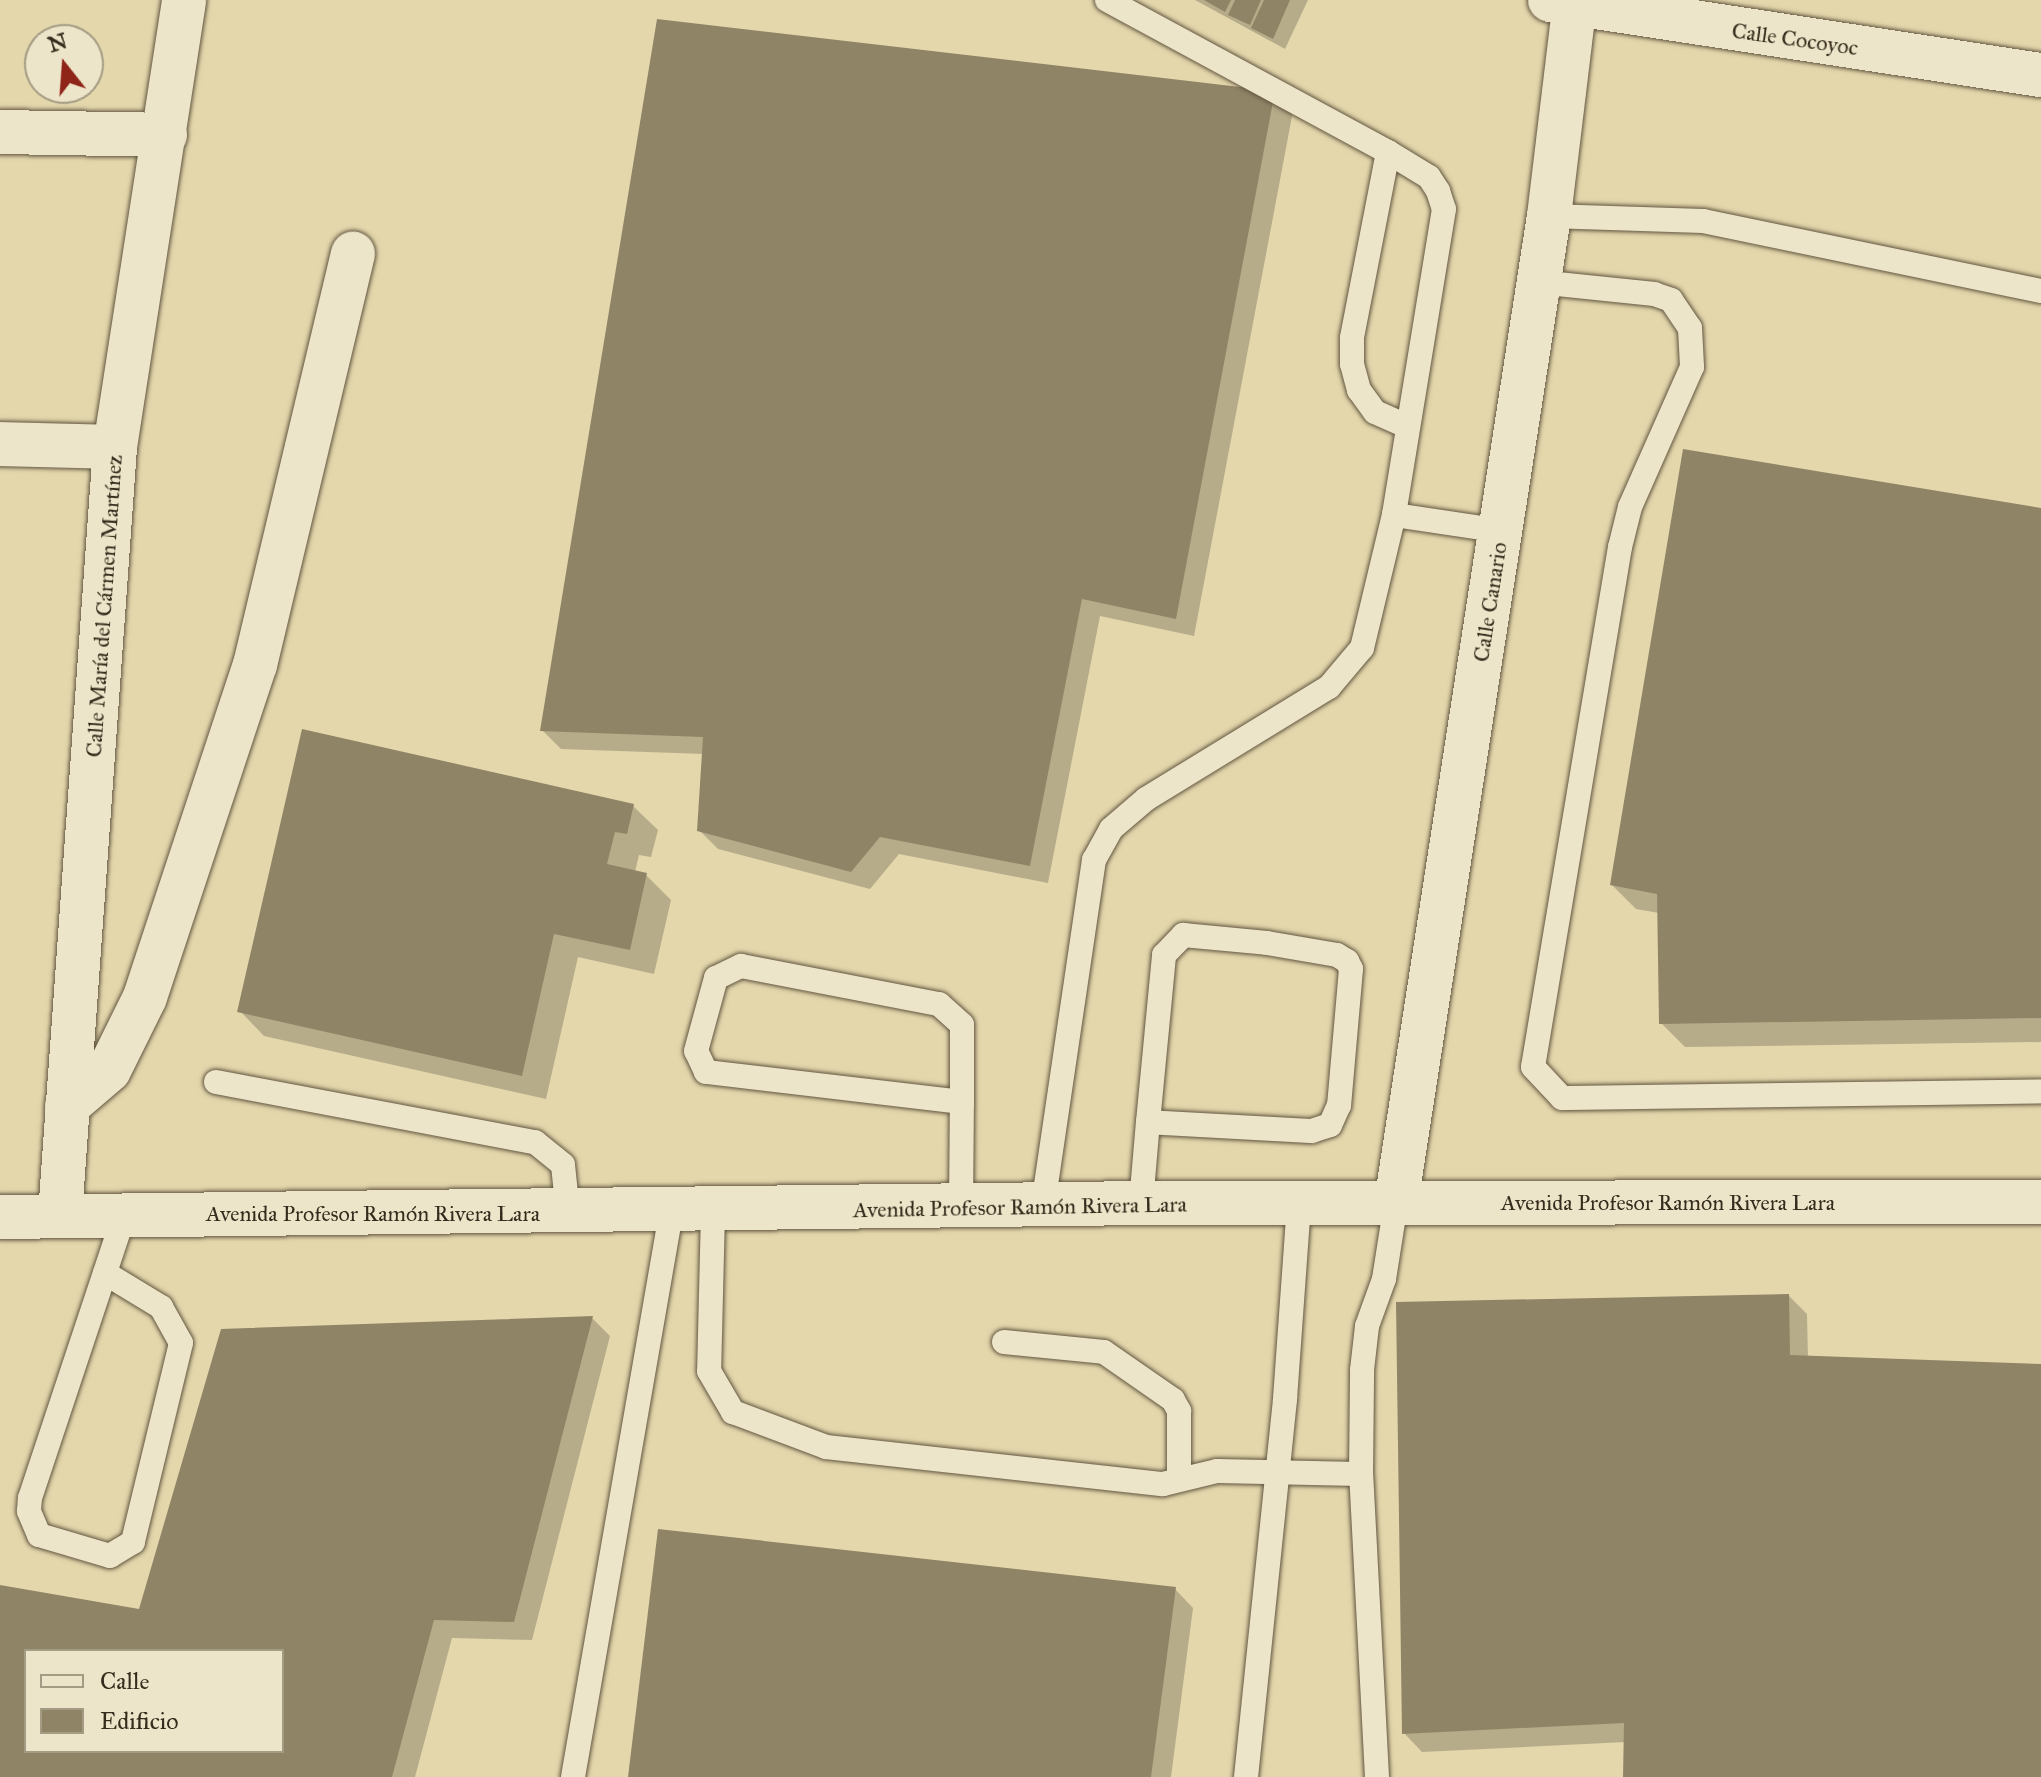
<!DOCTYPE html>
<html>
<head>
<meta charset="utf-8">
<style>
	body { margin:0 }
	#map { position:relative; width:2041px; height:1777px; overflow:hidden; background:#e4d7ac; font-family:"IM FELL Great Primer",serif }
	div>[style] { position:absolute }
	.shadow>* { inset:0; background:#0003 }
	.building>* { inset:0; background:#908467 }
	.roads { filter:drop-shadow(0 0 2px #625640) drop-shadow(0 0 2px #625640) }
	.service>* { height:24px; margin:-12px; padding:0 12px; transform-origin:12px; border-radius:12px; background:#ede5c9 }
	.minor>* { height:44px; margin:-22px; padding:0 22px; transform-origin:22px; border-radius:22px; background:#ede5c9 }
	.secondary>* { height:44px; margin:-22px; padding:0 22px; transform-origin:22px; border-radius:22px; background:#ede5c9 }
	span { translate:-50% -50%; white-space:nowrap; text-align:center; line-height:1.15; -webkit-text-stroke:6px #ede5c9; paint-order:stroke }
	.street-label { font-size:22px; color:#362b1c }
	.legend { position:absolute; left:24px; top:1649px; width:260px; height:104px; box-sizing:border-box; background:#ede5c9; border:2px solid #a49b84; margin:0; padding:10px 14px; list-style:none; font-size:24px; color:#362b1c }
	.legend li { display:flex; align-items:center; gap:16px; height:40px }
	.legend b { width:40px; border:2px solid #a49b84 }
	.north { position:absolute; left:24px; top:24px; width:80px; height:80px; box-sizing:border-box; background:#ede5c9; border:2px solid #a49b84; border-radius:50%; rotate:343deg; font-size:22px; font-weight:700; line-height:32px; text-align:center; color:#362b1c }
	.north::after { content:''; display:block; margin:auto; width:28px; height:36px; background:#8f2418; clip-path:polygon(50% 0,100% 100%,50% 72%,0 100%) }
</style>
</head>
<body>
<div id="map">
	<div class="shadow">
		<div style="clip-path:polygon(1195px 0,1308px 0,1285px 49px)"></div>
		<div style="clip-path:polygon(1275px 93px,1293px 111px,1194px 636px,1100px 616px,1048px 883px,899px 854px,870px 889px,718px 849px,699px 830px,704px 754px,561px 749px,542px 730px)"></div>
		<div style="clip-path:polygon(2041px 510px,2041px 1042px,1685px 1047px,1661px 1023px,1659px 913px,1636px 909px,1612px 885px)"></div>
		<div style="clip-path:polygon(633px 806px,658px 830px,651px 857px,639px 855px,635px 872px,646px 875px,671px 900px,654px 974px,578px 957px,546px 1099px,264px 1036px,240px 1011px)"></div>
		<div style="clip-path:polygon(1789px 1296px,1807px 1314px,1808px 1358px,2041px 1366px,2041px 1777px,1625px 1777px,1626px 1742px,1422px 1752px,1404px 1733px)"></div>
		<div style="clip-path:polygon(evenodd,592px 1318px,610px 1336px,532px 1640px,452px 1638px,415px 1777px,0 1777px,0 1587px,140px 1611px,592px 1318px,26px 1651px,282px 1651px,282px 1751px,26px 1751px,26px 1651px)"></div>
		<div style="clip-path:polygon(1175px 1589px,1193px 1608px,1171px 1777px,630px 1777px)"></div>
	</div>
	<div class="building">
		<div style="clip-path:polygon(1204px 0,1231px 0,1225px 12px)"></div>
		<div style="clip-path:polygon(1235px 0,1261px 0,1250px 25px,1228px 15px)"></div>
		<div style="clip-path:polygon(1264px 0,1290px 0,1273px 39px,1251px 28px)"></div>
		<div style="clip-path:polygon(657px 19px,1275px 91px,1176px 619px,1082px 599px,1030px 866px,880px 837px,851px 872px,697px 831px,703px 737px,540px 731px)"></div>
		<div style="clip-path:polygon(1683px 449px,2041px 508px,2041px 1018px,1659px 1024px,1657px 894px,1610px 885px)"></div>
		<div style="clip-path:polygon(302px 729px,634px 804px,627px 834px,615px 832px,607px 864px,647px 873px,630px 950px,554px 934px,522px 1076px,237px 1012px)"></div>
		<div style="clip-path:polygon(1789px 1294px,1790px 1355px,2041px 1364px,2041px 1777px,1623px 1777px,1624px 1723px,1402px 1734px,1396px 1302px)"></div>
		<div style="clip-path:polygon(evenodd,593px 1316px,514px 1622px,434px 1620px,392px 1777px,0 1777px,0 1585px,139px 1609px,221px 1329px,593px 1316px,26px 1651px,282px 1651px,282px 1751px,26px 1751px,26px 1651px)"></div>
		<div style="clip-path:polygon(658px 1529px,1176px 1587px,1151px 1777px,628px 1777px)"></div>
	</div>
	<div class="roads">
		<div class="service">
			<div style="left:1107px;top:0;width:319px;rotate:28.4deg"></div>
			<div style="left:1388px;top:152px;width:48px;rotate:31.4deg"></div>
			<div style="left:1429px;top:177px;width:17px;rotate:57deg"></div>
			<div style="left:1438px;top:191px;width:19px;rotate:72deg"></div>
			<div style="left:1444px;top:209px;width:310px;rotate:99.3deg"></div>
			<div style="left:1388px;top:152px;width:189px;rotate:101deg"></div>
			<div style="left:1352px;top:338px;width:26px;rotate:90deg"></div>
			<div style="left:1352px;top:364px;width:27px;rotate:75deg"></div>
			<div style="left:1359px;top:390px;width:27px;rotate:54deg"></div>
			<div style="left:1375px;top:412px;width:35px;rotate:24deg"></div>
			<div style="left:1549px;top:216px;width:154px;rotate:1.9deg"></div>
			<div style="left:1703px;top:221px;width:345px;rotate:11.7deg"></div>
			<div style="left:1538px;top:282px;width:117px;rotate:5.9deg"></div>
			<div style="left:1654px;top:294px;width:18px;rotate:19deg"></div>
			<div style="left:1671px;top:300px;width:34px;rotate:56deg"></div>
			<div style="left:1690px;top:328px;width:39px;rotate:87deg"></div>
			<div style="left:1692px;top:367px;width:153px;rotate:113.9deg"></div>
			<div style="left:1630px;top:507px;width:41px;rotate:104deg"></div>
			<div style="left:1620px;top:547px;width:527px;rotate:99.5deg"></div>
			<div style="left:1533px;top:1067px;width:42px;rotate:46.9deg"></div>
			<div style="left:1562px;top:1098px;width:479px;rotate:-0.8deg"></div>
			<div style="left:1183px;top:935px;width:84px;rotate:5.4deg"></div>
			<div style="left:1267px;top:943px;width:71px;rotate:9.7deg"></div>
			<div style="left:1337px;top:955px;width:12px;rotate:31deg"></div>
			<div style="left:1347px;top:961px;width:9px;rotate:63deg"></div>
			<div style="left:1351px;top:969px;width:137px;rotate:95deg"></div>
			<div style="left:1339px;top:1105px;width:22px;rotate:114deg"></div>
			<div style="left:1330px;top:1125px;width:19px;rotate:162deg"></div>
			<div style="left:1312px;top:1131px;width:164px;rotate:-176.9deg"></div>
			<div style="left:1148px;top:1122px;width:168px;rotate:-84.5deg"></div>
			<div style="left:1164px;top:955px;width:28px;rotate:-46deg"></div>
			<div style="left:741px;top:966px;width:202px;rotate:10.9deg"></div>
			<div style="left:939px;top:1004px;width:31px;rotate:42deg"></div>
			<div style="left:962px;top:1025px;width:77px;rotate:90deg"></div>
			<div style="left:962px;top:1102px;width:258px;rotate:-173.3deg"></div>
			<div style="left:706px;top:1072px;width:23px;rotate:-115deg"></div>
			<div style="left:696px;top:1051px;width:76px;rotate:-74.7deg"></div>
			<div style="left:716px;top:978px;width:28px;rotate:-26deg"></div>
			<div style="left:216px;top:1082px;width:325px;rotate:10.7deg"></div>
			<div style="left:535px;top:1142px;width:36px;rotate:39deg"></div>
			<div style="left:563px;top:1165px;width:48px;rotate:84.1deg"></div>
			<div style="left:1141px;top:1203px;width:81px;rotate:-85.1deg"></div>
			<div style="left:1043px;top:1205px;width:349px;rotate:-81.6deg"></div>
			<div style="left:1094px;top:860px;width:35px;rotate:-61deg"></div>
			<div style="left:1111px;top:829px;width:46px;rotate:-40.6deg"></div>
			<div style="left:1146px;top:799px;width:215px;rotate:-31.5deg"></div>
			<div style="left:1329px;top:687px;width:51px;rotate:-49.8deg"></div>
			<div style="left:1362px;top:648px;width:137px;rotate:-76.5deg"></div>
			<div style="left:1394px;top:515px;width:108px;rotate:8.5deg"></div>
			<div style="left:961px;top:1207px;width:105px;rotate:-89.5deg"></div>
			<div style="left:713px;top:1212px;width:159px;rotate:91.4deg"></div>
			<div style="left:709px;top:1371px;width:48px;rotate:59.7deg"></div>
			<div style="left:733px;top:1412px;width:99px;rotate:20.6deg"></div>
			<div style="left:826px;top:1447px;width:339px;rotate:6.3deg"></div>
			<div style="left:1163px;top:1484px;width:56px;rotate:-13.5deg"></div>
			<div style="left:1217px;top:1471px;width:144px;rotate:1.2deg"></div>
			<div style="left:105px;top:1273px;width:66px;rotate:31.3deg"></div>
			<div style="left:161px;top:1307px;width:41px;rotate:60.9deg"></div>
			<div style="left:181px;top:1343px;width:205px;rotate:103.6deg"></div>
			<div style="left:133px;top:1542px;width:27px;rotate:149deg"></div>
			<div style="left:110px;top:1556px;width:74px;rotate:-163.5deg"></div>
			<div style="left:39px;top:1535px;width:26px;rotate:-113deg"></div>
			<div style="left:29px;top:1511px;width:13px;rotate:-86deg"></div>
			<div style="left:30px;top:1498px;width:298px;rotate:-71.6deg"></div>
			<div style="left:1004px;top:1342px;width:100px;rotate:5.7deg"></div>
			<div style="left:1104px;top:1352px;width:84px;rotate:34.8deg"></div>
			<div style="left:1173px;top:1400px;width:13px;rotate:61deg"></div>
			<div style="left:1179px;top:1411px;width:65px;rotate:90deg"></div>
			<div style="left:573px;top:1777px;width:572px;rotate:-80.14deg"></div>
			<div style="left:1246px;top:1777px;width:380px;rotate:-84.1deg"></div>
			<div style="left:1285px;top:1399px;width:194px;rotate:-85.9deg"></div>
			<div style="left:1377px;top:1777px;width:303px;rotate:-93deg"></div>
			<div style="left:1361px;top:1474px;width:104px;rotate:-89.4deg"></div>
			<div style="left:1362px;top:1370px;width:44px;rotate:-83.5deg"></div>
			<div style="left:1367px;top:1326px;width:50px;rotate:-70.1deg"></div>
			<div style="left:1384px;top:1279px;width:77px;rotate:-81deg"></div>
		</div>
		<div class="minor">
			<div style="left:1550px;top:0;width:497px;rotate:8.7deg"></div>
			<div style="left:0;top:132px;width:165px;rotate:1deg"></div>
			<div style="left:0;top:444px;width:115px;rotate:1.5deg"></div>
			<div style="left:67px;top:1106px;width:55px;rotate:-40.6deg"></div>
			<div style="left:109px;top:1070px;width:81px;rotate:-63.7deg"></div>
			<div style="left:145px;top:997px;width:350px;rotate:-71.7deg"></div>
			<div style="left:255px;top:665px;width:423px;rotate:-76.6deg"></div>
			<div style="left:1396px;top:1203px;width:999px;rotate:-81.19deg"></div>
			<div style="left:1549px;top:216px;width:218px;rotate:-83.1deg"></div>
			<div style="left:60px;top:1215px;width:770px;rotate:-85.9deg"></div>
			<div style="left:115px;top:447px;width:452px;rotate:-81.2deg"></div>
		</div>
		<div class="secondary">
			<div style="left:0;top:1217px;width:1141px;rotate:-0.7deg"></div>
			<div style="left:1141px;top:1203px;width:900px;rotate:-0.06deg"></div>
		</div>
	</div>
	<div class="street-label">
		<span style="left:1795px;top:39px;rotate:8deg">Calle Cocoyoc</span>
		<span style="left:1490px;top:602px;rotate:-81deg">Calle Canario</span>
		<span style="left:104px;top:606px;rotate:-86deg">Calle María del Cármen Martínez</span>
		<span style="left:1668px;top:1203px">Avenida Profesor Ramón Rivera Lara</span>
		<span style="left:1020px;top:1207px;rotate:-1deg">Avenida Profesor Ramón Rivera Lara</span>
		<span style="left:373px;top:1214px">Avenida Profesor Ramón Rivera Lara</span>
	</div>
	<ul class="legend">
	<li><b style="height:10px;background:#ede5c9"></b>Calle</li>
	<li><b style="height:22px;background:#908467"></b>Edificio</li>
	</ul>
	<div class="north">N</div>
</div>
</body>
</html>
